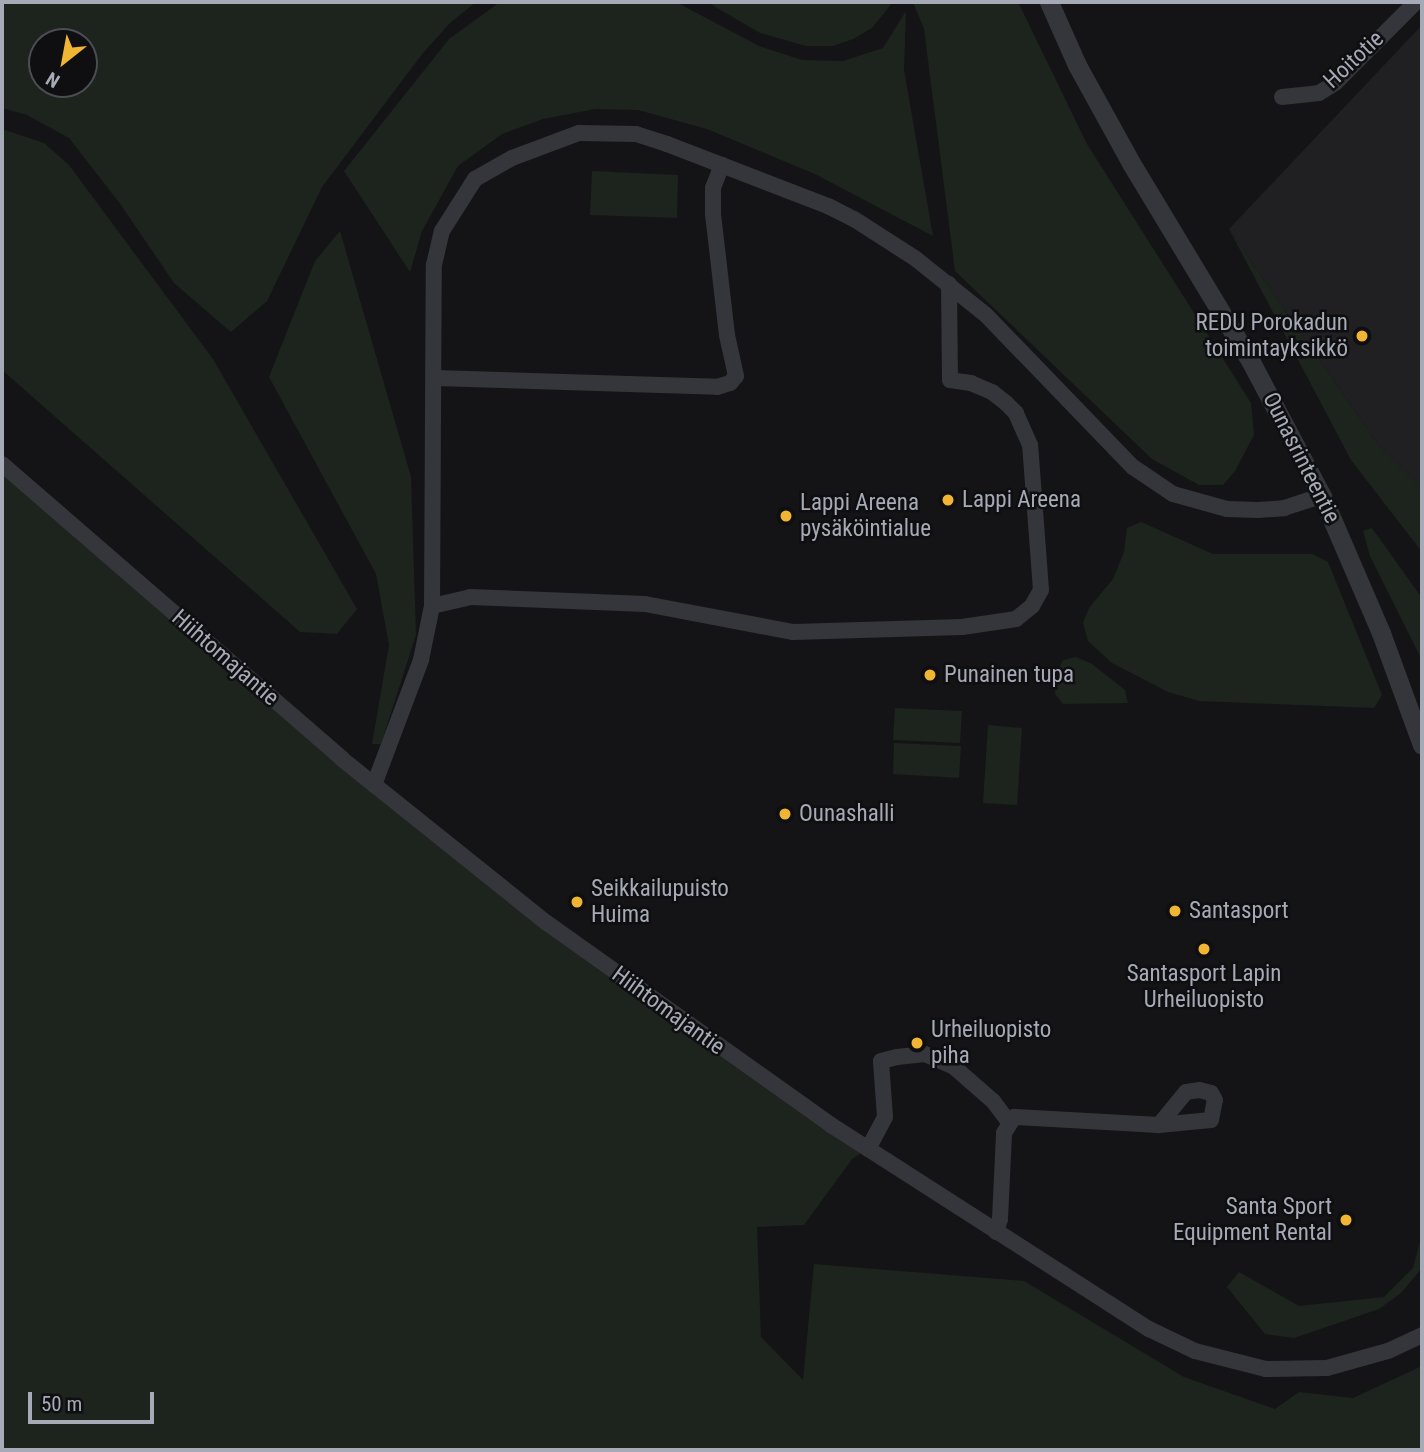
<!DOCTYPE html>
<html>
<head>
<meta charset="utf-8">
<style>
	body { margin:0 }
	#map { position:relative; width:1424px; height:1452px; overflow:hidden; background:#141416; font-family:"Roboto Condensed",sans-serif }
	div>[style] { position:absolute }
	.built>* { inset:0; background:#202023 }
	.green>* { inset:0; background:#1c241d }
	.minor>* { height:16px; margin:-8px; padding:0 8px; transform-origin:8px; border-radius:8px; background:#35363b }
	.tertiary>* { height:19px; margin:-9.5px; padding:0 9.5px; transform-origin:9.5px; border-radius:9.5px; background:#35363b }
	.dots>* { width:19px; height:19px; translate:-50% -50%; box-sizing:border-box; border:4px solid #0f0f11; border-radius:50% }
	span { translate:-50% -50%; white-space:nowrap; text-align:center; line-height:1.15; -webkit-text-stroke:5px #0f0f11; paint-order:stroke }
	.street-label { font-size:23px; color:#a6aab6 }
	.poi-label { font-size:23px; color:#a6aab6 }
	.right { translate:-100% -50%; text-align:right }
	.left { translate:0 -50%; text-align:left }
	.frame { position:absolute; inset:0; border:4px solid #a6aab6; pointer-events:none }
	.north { position:absolute; left:28px; top:28px; width:70px; height:70px; box-sizing:border-box; background:#0f0f11; border:2px solid #4b4d53; border-radius:50%; rotate:211deg; font-size:19px; font-weight:700; line-height:28px; text-align:center; color:#a6aab6 }
	.north::after { content:''; display:block; margin:auto; width:24px; height:32px; background:#f0b532; clip-path:polygon(50% 0,100% 100%,50% 72%,0 100%) }
	.scale { position:absolute; left:28px; top:1392px; width:126px; height:32px; box-sizing:border-box; border:4px solid #a6aab6; border-top:0; padding-left:9px; font-size:21px; line-height:24px; white-space:nowrap; color:#a6aab6; -webkit-text-stroke:5px #0f0f11; paint-order:stroke }
</style>
</head>
<body>
<div id="map">
	<div class="built">
		<div style="clip-path:polygon(1422px 25px,1422px 488px,1377px 443px,1229px 229px)"></div>
	</div>
	<div class="green">
		<div style="clip-path:polygon(evenodd,2px 2px,476px 2px,450px 23px,423px 53px,322px 187px,267px 301px,231px 332px,174px 283px,121px 205px,69px 138px,27px 115px,2px 108px,2px 2px,42px 42px,84px 42px,84px 84px,42px 84px,42px 42px)"></div>
		<div style="clip-path:polygon(500px 2px,676px 2px,759px 46px,802px 60px,843px 61px,883px 48px,906px 11px,904px 70px,933px 236px,815px 174px,707px 129px,638px 110px,595px 109px,543px 119px,502px 134px,458px 166px,422px 231px,410px 272px,344px 171px,449px 39px)"></div>
		<div style="clip-path:polygon(707px 2px,893px 2px,872px 28px,853px 39px,833px 46px,806px 46px,760px 33px)"></div>
		<div style="clip-path:polygon(913px 2px,1018px 2px,1087px 144px,1251px 403px,1254px 435px,1235px 471px,1223px 485px,1199px 485px,1152px 459px,955px 271px,924px 29px)"></div>
		<div style="clip-path:polygon(2px 129px,44px 143px,69px 165px,213px 359px,357px 609px,337px 634px,300px 632px,2px 370px)"></div>
		<div style="clip-path:polygon(592px 171px,678px 175px,677px 218px,590px 215px)"></div>
		<div style="clip-path:polygon(1229px 229px,1377px 443px,1422px 488px,1422px 552px,1351px 460px)"></div>
		<div style="clip-path:polygon(340px 231px,411px 477px,416px 635px,381px 744px,372px 744px,389px 645px,376px 574px,269px 377px,315px 261px)"></div>
		<div style="clip-path:polygon(2px 464px,414px 818px,868px 1149px,852px 1159px,804px 1225px,757px 1227px,761px 1337px,803px 1380px,814px 1264px,1024px 1281px,1184px 1377px,1275px 1409px,1299px 1392px,1353px 1398px,1422px 1366px,1422px 1450px,2px 1450px)"></div>
		<div style="clip-path:polygon(1141px 522px,1213px 554px,1312px 554px,1328px 562px,1382px 695px,1374px 708px,1199px 701px,1168px 692px,1112px 663px,1088px 641px,1083px 623px,1089px 608px,1113px 579px,1124px 552px,1127px 528px)"></div>
		<div style="clip-path:polygon(1372px 528px,1422px 598px,1422px 660px,1370px 556px,1363px 531px)"></div>
		<div style="clip-path:polygon(1076px 657px,1092px 664px,1125px 690px,1128px 703px,1063px 704px,1055px 694px,1057px 672px,1063px 660px)"></div>
		<div style="clip-path:polygon(895px 708px,962px 711px,960px 743px,893px 740px)"></div>
		<div style="clip-path:polygon(988px 725px,1022px 728px,1017px 805px,983px 803px)"></div>
		<div style="clip-path:polygon(894px 743px,961px 746px,959px 778px,893px 774px)"></div>
		<div style="clip-path:polygon(1422px 1234px,1422px 1268px,1401px 1293px,1379px 1309px,1294px 1338px,1265px 1334px,1227px 1287px,1239px 1272px,1299px 1306px,1384px 1297px,1413px 1268px)"></div>
	</div>
	<div class="minor">
		<div style="left:1282px;top:97px;width:37px;rotate:-6deg"></div>
		<div style="left:1319px;top:93px;width:19px;rotate:-32deg"></div>
		<div style="left:1335px;top:83px;width:115px;rotate:-45deg"></div>
		<div style="left:435px;top:378px;width:282px;rotate:1.8deg"></div>
		<div style="left:717px;top:387px;width:14px;rotate:-17deg"></div>
		<div style="left:730px;top:383px;width:9px;rotate:-49deg"></div>
		<div style="left:736px;top:376px;width:42px;rotate:-102.4deg"></div>
		<div style="left:727px;top:335px;width:122px;rotate:-96.6deg"></div>
		<div style="left:713px;top:214px;width:26px;rotate:-90deg"></div>
		<div style="left:713px;top:188px;width:25px;rotate:-69deg"></div>
		<div style="left:2px;top:464px;width:450px;rotate:40.9deg"></div>
		<div style="left:342px;top:759px;width:263px;rotate:38.7deg"></div>
		<div style="left:547px;top:923px;width:349px;rotate:35.4deg"></div>
		<div style="left:831px;top:1125px;width:378px;rotate:32.7deg"></div>
		<div style="left:1149px;top:1329px;width:51px;rotate:25.6deg"></div>
		<div style="left:1195px;top:1351px;width:73px;rotate:14.2deg"></div>
		<div style="left:1266px;top:1369px;width:61px;rotate:-0.9deg"></div>
		<div style="left:1327px;top:1368px;width:63px;rotate:-15.6deg"></div>
		<div style="left:1388px;top:1351px;width:38px;rotate:-25deg"></div>
		<div style="left:432px;top:606px;width:39px;rotate:-13deg"></div>
		<div style="left:470px;top:597px;width:175px;rotate:2.3deg"></div>
		<div style="left:645px;top:604px;width:151px;rotate:10.7deg"></div>
		<div style="left:793px;top:632px;width:169px;rotate:-1.7deg"></div>
		<div style="left:962px;top:627px;width:55px;rotate:-8.4deg"></div>
		<div style="left:1016px;top:619px;width:21px;rotate:-39deg"></div>
		<div style="left:1032px;top:606px;width:18px;rotate:-61deg"></div>
		<div style="left:1041px;top:590px;width:145px;rotate:-94.3deg"></div>
		<div style="left:1030px;top:445px;width:35px;rotate:-114deg"></div>
		<div style="left:1016px;top:413px;width:14px;rotate:-135deg"></div>
		<div style="left:1006px;top:403px;width:18px;rotate:-142deg"></div>
		<div style="left:992px;top:392px;width:23px;rotate:-157deg"></div>
		<div style="left:971px;top:383px;width:21px;rotate:-172deg"></div>
		<div style="left:950px;top:380px;width:96px;rotate:-90.6deg"></div>
		<div style="left:374px;top:785px;width:134px;rotate:-69.4deg"></div>
		<div style="left:421px;top:660px;width:55px;rotate:-78.5deg"></div>
		<div style="left:432px;top:606px;width:341px;rotate:-89.7deg"></div>
		<div style="left:434px;top:265px;width:35px;rotate:-77deg"></div>
		<div style="left:442px;top:231px;width:62px;rotate:-57.6deg"></div>
		<div style="left:475px;top:179px;width:43px;rotate:-29.6deg"></div>
		<div style="left:512px;top:158px;width:72px;rotate:-20.5deg"></div>
		<div style="left:579px;top:133px;width:57px;rotate:1deg"></div>
		<div style="left:636px;top:134px;width:33px;rotate:18deg"></div>
		<div style="left:667px;top:144px;width:173px;rotate:21.1deg"></div>
		<div style="left:828px;top:206px;width:29px;rotate:27deg"></div>
		<div style="left:854px;top:219px;width:74px;rotate:32.8deg"></div>
		<div style="left:916px;top:259px;width:88px;rotate:38.6deg"></div>
		<div style="left:985px;top:314px;width:213px;rotate:46deg"></div>
		<div style="left:1133px;top:467px;width:48px;rotate:34deg"></div>
		<div style="left:1173px;top:494px;width:56px;rotate:15.5deg"></div>
		<div style="left:1227px;top:509px;width:31px;rotate:2deg"></div>
		<div style="left:1258px;top:510px;width:26px;rotate:-4deg"></div>
		<div style="left:1284px;top:508px;width:40px;rotate:-18deg"></div>
		<div style="left:868px;top:1149px;width:36px;rotate:-62deg"></div>
		<div style="left:885px;top:1117px;width:56px;rotate:-94.1deg"></div>
		<div style="left:881px;top:1061px;width:16px;rotate:-14deg"></div>
		<div style="left:897px;top:1057px;width:28px;rotate:-6deg"></div>
		<div style="left:925px;top:1054px;width:32px;rotate:24deg"></div>
		<div style="left:954px;top:1067px;width:52px;rotate:41.1deg"></div>
		<div style="left:993px;top:1101px;width:26px;rotate:53deg"></div>
		<div style="left:996px;top:1232px;width:14px;rotate:-73deg"></div>
		<div style="left:1000px;top:1219px;width:86px;rotate:-87.3deg"></div>
		<div style="left:1004px;top:1133px;width:19px;rotate:-58deg"></div>
		<div style="left:1014px;top:1117px;width:145px;rotate:3.2deg"></div>
		<div style="left:1159px;top:1125px;width:52px;rotate:-5.5deg"></div>
		<div style="left:1211px;top:1120px;width:20px;rotate:-79deg"></div>
		<div style="left:1215px;top:1100px;width:8px;rotate:-120deg"></div>
		<div style="left:1211px;top:1093px;width:11px;rotate:-165deg"></div>
		<div style="left:1200px;top:1090px;width:14px;rotate:172deg"></div>
		<div style="left:1186px;top:1092px;width:43px;rotate:129.3deg"></div>
	</div>
	<div class="tertiary">
		<div style="left:1049px;top:2px;width:69px;rotate:66deg"></div>
		<div style="left:1077px;top:65px;width:112px;rotate:61.1deg"></div>
		<div style="left:1131px;top:163px;width:232px;rotate:58.9deg"></div>
		<div style="left:1251px;top:362px;width:152px;rotate:62.1deg"></div>
		<div style="left:1322px;top:496px;width:149px;rotate:66.7deg"></div>
		<div style="left:1381px;top:633px;width:119px;rotate:69.9deg"></div>
	</div>
	<div class="dots">
		<div style="left:1362px;top:336px;background:#f0b532"></div>
		<div style="left:948px;top:500px;background:#f0b532"></div>
		<div style="left:786px;top:516px;background:#f0b532"></div>
		<div style="left:930px;top:675px;background:#f0b532"></div>
		<div style="left:785px;top:814px;background:#f0b532"></div>
		<div style="left:577px;top:902px;background:#f0b532"></div>
		<div style="left:1175px;top:911px;background:#f0b532"></div>
		<div style="left:1204px;top:949px;background:#f0b532"></div>
		<div style="left:917px;top:1043px;background:#f0b532"></div>
		<div style="left:1346px;top:1220px;background:#f0b532"></div>
	</div>
	<div class="street-label">
		<span style="left:1354px;top:60px;rotate:-43deg">Hoitotie</span>
		<span style="left:1301px;top:458px;rotate:63deg">Ounasrinteentie</span>
		<span style="left:225px;top:658px;rotate:41deg">Hiihtomajantie</span>
		<span style="left:668px;top:1011px;rotate:36deg">Hiihtomajantie</span>
	</div>
	<div class="poi-label">
		<span class="right" style="left:1348px;top:336px">REDU Porokadun<br>toimintayksikkö</span>
		<span class="left" style="left:962px;top:500px">Lappi Areena</span>
		<span class="left" style="left:800px;top:516px">Lappi Areena<br>pysäköintialue</span>
		<span class="left" style="left:944px;top:675px">Punainen tupa</span>
		<span class="left" style="left:799px;top:814px">Ounashalli</span>
		<span class="left" style="left:591px;top:902px">Seikkailupuisto<br>Huima</span>
		<span class="left" style="left:1189px;top:911px">Santasport</span>
		<span style="left:1204px;top:987px">Santasport Lapin<br>Urheiluopisto</span>
		<span class="left" style="left:931px;top:1043px">Urheiluopisto<br>piha</span>
		<span class="right" style="left:1332px;top:1220px">Santa Sport<br>Equipment Rental</span>
	</div>
	<div class="frame"></div>
	<div class="north">N</div>
	<div class="scale">50 m</div>
</div>
</body>
</html>
